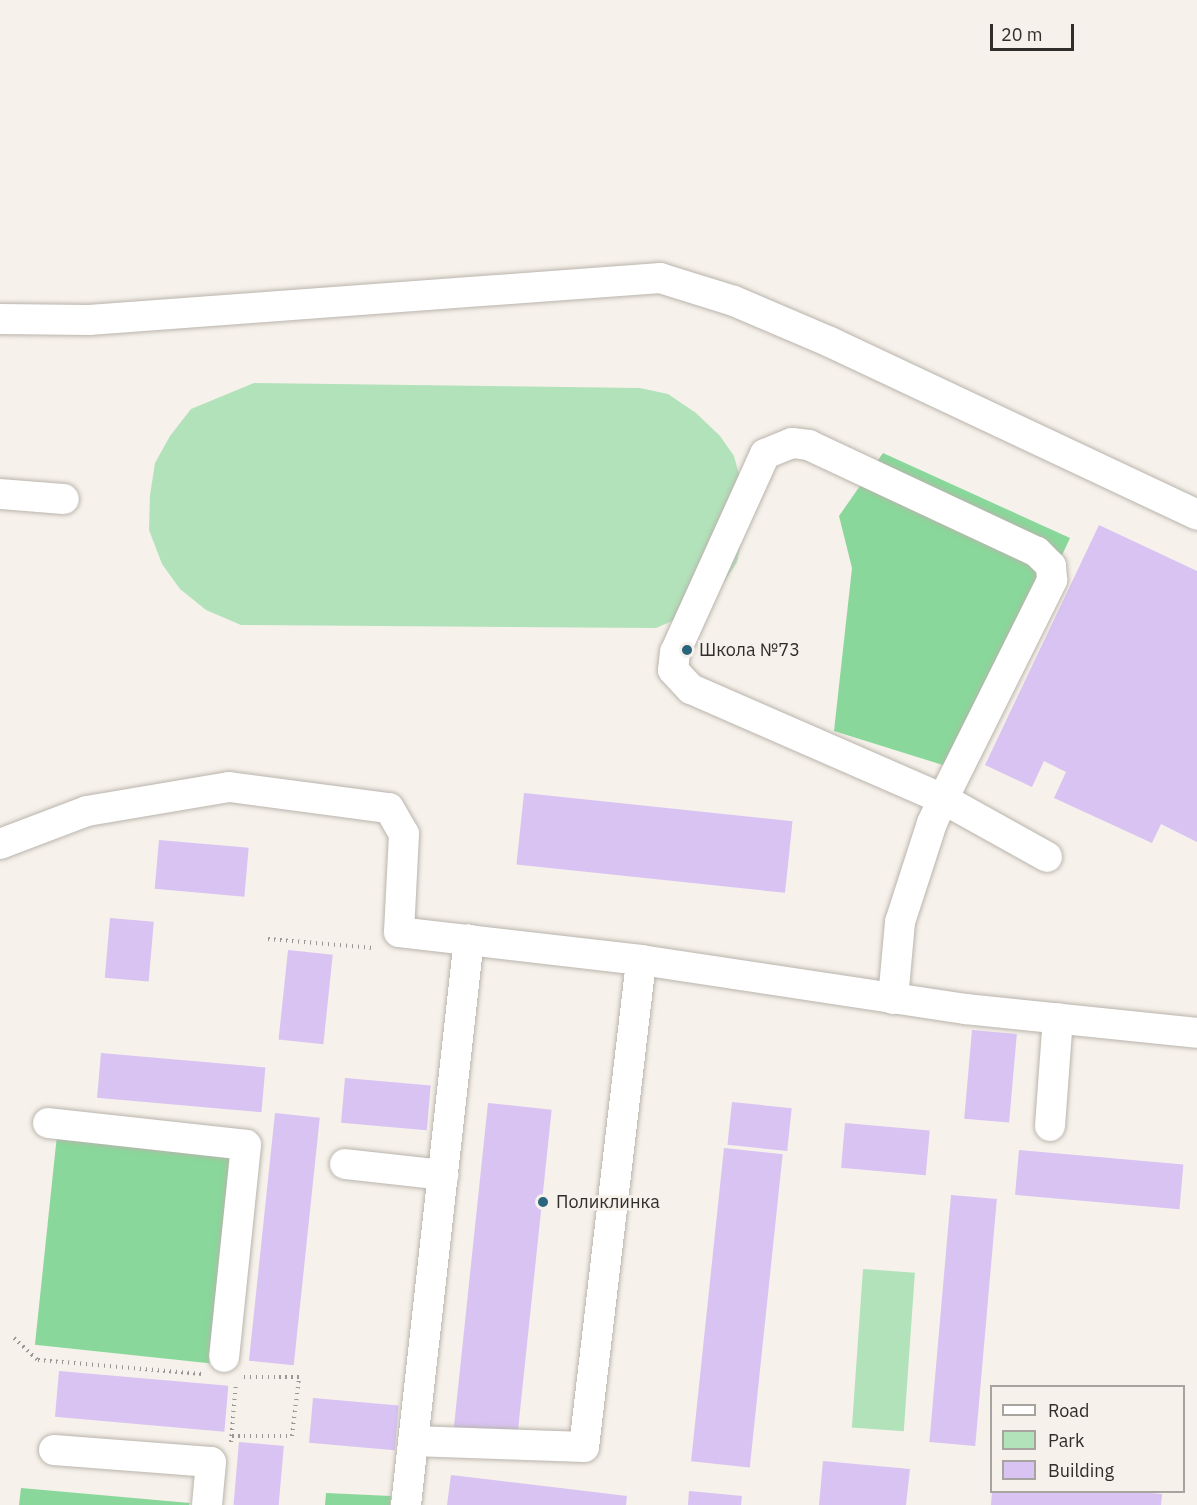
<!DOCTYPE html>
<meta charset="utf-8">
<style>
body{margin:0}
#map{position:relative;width:1197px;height:1505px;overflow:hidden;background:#f6f1ea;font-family:"IBM Plex Sans",sans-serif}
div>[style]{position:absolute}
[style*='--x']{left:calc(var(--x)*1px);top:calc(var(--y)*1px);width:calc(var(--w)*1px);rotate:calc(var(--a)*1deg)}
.green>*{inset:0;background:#b2e2ba;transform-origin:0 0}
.forest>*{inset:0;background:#89d79a;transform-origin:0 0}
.building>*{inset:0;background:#d8c3f3;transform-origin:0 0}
.path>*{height:4px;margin-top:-2px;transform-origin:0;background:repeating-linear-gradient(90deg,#9a9691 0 1.5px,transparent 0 6px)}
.roads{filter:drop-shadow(0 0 2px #b9b4ad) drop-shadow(0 0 2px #b9b4ad)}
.minor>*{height:30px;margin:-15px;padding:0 15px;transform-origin:15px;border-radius:15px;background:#fff}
.dots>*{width:16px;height:16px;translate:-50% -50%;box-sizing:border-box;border:3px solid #f6f1ea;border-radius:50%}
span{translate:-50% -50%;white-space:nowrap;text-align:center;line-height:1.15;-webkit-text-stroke:5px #f6f1ea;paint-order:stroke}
.poi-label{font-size:18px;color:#302e2b}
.left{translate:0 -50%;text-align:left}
.legend{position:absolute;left:990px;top:1385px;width:195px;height:108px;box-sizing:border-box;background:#f6f1ea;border:2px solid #a7a39e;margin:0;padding:8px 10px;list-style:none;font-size:18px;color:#302e2b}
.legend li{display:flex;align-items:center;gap:12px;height:30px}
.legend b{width:30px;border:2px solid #a7a39e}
.scale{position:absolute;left:990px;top:24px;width:84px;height:27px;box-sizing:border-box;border:3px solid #302e2b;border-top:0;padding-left:8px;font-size:18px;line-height:21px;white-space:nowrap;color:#302e2b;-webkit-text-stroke:4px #f6f1ea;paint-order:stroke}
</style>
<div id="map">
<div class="green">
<div style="clip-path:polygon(254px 383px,640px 388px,668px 394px,696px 413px,720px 436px,734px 456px,744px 492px,744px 528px,737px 562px,717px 593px,686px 615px,656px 628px,241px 625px,206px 610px,180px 589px,162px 564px,149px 530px,150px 495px,155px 463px,170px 436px,191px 409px)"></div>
<div style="left:863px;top:1269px;width:52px;height:159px;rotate:4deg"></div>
</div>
<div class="forest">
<div style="clip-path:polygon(883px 453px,1070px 538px,962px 771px,834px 731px,852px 568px,839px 516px)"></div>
<div style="left:57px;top:1135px;width:180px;height:211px;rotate:6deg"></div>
<div style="clip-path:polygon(21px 1488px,190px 1503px,189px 1505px,19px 1505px)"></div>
<div style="clip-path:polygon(326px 1493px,391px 1496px,390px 1505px,325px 1505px)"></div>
</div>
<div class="building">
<div style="clip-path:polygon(1099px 525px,1197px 571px,1197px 842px,1161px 824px,1152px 843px,1054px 798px,1066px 772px,1044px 761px,1032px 787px,985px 765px)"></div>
<div style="left:524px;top:793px;width:270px;height:72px;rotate:6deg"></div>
<div style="left:159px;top:840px;width:90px;height:49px;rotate:5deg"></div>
<div style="left:110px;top:918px;width:44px;height:60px;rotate:5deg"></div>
<div style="left:288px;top:950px;width:45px;height:90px;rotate:6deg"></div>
<div style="left:972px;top:1030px;width:45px;height:89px;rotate:5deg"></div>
<div style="left:101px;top:1053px;width:165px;height:45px;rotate:5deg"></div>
<div style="left:345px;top:1078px;width:86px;height:45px;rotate:5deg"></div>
<div style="left:732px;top:1102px;width:60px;height:43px;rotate:6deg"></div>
<div style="left:488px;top:1103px;width:64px;height:330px;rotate:6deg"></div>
<div style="left:275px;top:1113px;width:45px;height:249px;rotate:6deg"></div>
<div style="left:845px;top:1123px;width:85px;height:45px;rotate:5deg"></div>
<div style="left:724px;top:1148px;width:59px;height:315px;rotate:6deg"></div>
<div style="left:1019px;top:1150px;width:165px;height:45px;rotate:5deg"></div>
<div style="left:951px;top:1195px;width:46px;height:248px;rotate:5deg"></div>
<div style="left:59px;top:1371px;width:170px;height:46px;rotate:5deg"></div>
<div style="left:313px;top:1398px;width:86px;height:45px;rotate:5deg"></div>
<div style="left:239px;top:1442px;width:45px;height:63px;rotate:5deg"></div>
<div style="clip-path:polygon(823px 1461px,910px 1469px,906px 1505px,819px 1505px)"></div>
<div style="clip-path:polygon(451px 1475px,627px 1496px,626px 1505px,447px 1505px)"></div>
<div style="clip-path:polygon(689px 1491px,742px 1496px,741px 1505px,688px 1505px)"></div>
<div style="clip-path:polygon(992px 1492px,1139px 1492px,1162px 1494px,1161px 1505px,991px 1505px)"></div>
</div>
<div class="path">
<div style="--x:268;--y:939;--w:107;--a:4.8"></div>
<div style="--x:14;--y:1338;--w:33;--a:43"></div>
<div style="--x:38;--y:1360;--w:165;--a:4.9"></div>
<div style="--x:232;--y:1436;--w:60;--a:0"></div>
<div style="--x:292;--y:1436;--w:59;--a:-83.2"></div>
<div style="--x:299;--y:1377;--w:56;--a:180"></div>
<div style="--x:231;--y:1442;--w:59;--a:-85.2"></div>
</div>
<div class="roads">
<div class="minor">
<div style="--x:0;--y:319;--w:89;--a:0.6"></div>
<div style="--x:89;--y:320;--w:573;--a:-4.21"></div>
<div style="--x:660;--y:278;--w:77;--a:17.3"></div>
<div style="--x:734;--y:301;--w:104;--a:23.1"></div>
<div style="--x:830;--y:342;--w:406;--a:25.2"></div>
<div style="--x:0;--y:494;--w:64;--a:4.5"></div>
<div style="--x:0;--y:844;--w:93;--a:-20.8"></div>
<div style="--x:87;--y:811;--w:144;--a:-9.6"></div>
<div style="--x:229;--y:787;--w:161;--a:7.5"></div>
<div style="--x:389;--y:808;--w:30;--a:60"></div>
<div style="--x:404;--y:834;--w:98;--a:92.9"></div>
<div style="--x:399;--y:932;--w:244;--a:6.6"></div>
<div style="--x:641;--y:960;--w:329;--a:8.6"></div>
<div style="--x:966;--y:1009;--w:232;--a:5.9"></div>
<div style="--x:893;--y:999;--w:77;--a:-84.8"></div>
<div style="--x:900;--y:922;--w:104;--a:-72.1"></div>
<div style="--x:932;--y:823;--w:26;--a:-65"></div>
<div style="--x:943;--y:799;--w:245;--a:-63.5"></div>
<div style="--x:1052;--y:580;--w:14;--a:-94"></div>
<div style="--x:1051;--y:566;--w:20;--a:-135"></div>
<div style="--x:1037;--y:552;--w:252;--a:-154.9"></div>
<div style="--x:809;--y:445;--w:17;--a:-173"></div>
<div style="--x:792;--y:443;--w:29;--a:158"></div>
<div style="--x:765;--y:454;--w:217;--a:114.4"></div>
<div style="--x:675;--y:652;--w:18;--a:96"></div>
<div style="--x:673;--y:670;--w:26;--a:47"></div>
<div style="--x:691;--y:689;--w:275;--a:23.6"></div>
<div style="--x:943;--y:799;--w:119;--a:29.1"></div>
<div style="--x:48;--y:1123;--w:199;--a:6.3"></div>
<div style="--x:246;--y:1145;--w:213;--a:95.9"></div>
<div style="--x:1050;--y:1126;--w:108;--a:-85.8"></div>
<div style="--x:345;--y:1164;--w:99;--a:6.4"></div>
<div style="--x:413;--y:1441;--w:171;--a:2"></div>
<div style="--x:584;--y:1447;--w:490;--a:-83.3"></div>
<div style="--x:54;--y:1450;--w:157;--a:4.4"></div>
<div style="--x:211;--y:1462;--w:43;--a:95.3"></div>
<div style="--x:406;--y:1505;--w:569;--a:-83.65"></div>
</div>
</div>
<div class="dots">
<div style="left:687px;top:650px;background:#29657c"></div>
<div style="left:543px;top:1202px;background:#29657c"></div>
</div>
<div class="poi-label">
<span class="left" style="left:699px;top:650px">Школа №73</span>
<span class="left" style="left:556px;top:1202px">Поликлинка</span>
</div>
<ul class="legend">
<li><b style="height:8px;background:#fff"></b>Road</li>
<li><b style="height:16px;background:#b2e2ba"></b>Park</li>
<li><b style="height:16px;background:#d8c3f3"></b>Building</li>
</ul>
<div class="scale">20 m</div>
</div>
